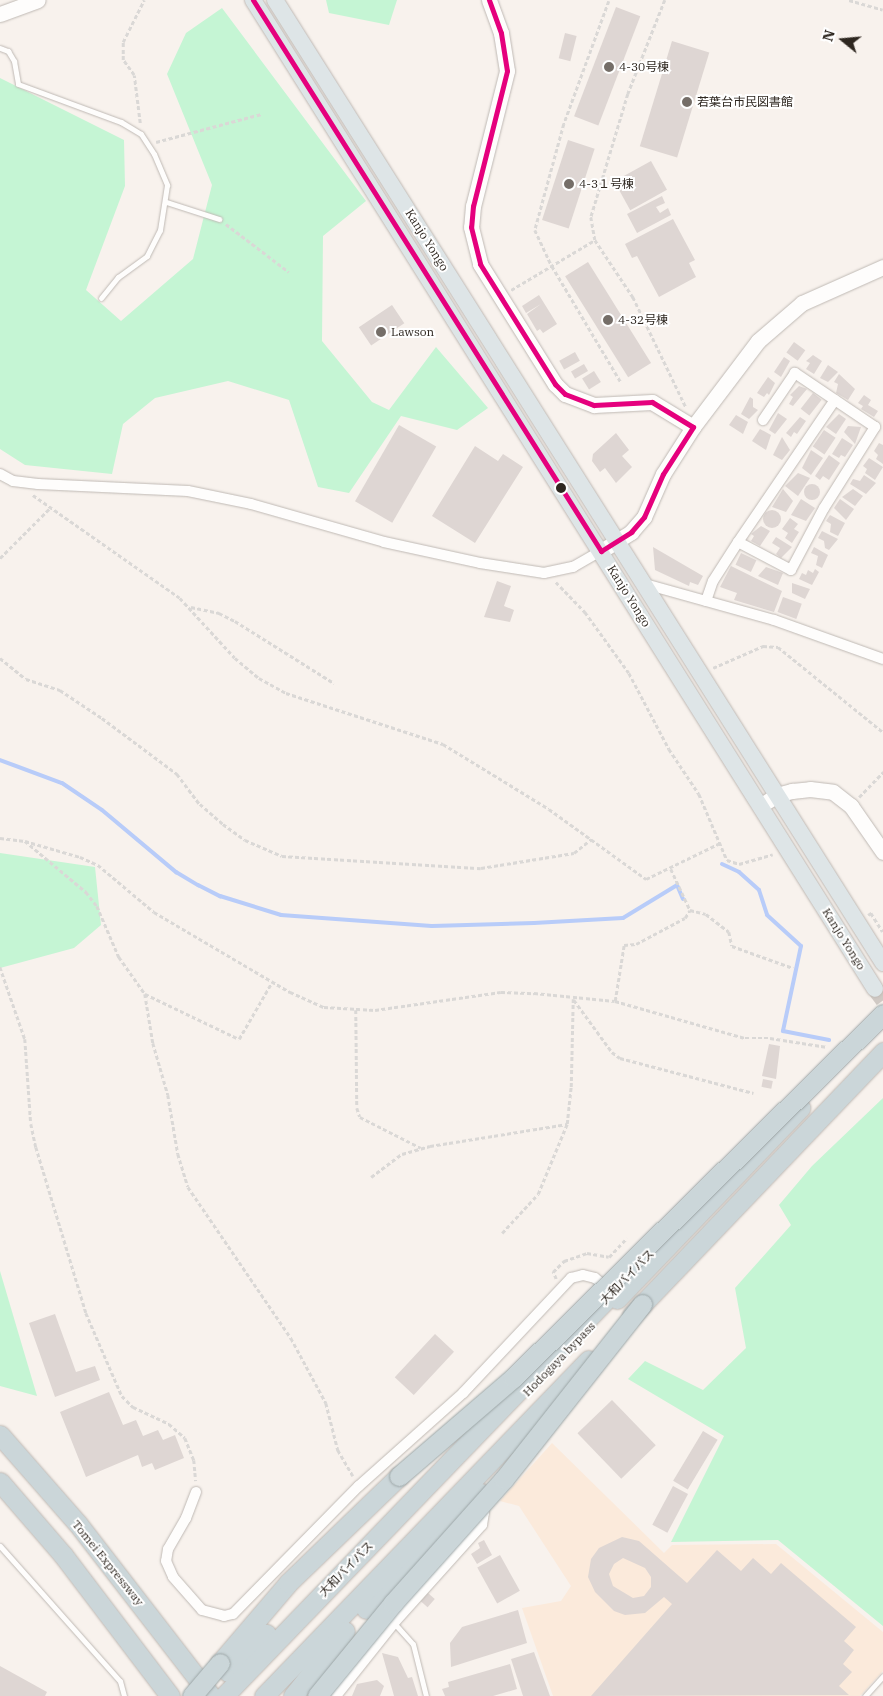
<!DOCTYPE html>
<meta charset="utf-8">
<style>
body{margin:0}
#map{position:relative;width:883px;height:1696px;overflow:hidden;background:#f8f2ed;font-family:"IBM Plex Serif","Noto Sans JP",serif}
div>[style]{position:absolute}
[style*='--x']{left:calc(var(--x)*1px);top:calc(var(--y)*1px);width:calc(var(--w)*1px);rotate:calc(var(--a)*1deg)}
.built>*{inset:0;background:#fbeadb}
.green>*{inset:0;background:#c5f5d4}
.stream>*{height:4px;margin:-2px;padding:0 2px;transform-origin:2px;border-radius:2px;background:#b8ccf9}
.building>*{inset:0;background:#ded6d3;transform-origin:0 0}
.round{border-radius:50%}
.primary-tunnel>*{height:16px;margin-top:-8px;transform-origin:0;background:repeating-linear-gradient(90deg,#d0c9c4 0 16px,transparent 0 24px)}
.path>*{height:2.5px;margin-top:-1.25px;transform-origin:0;background:repeating-linear-gradient(90deg,#dad8d6 0 4px,transparent 0 6.5px)}
.roads{filter:drop-shadow(0 0 1px #bfb9b4) drop-shadow(0 0 1px #bfb9b4)}
.lane>*{height:5px;margin:-2.5px;padding:0 2.5px;transform-origin:2.5px;border-radius:2.5px;background:#fefdfc}
.street>*{height:10px;margin:-5px;padding:0 5px;transform-origin:5px;border-radius:5px;background:#fefdfc}
.secondary>*{height:15px;margin:-7.5px;padding:0 7.5px;transform-origin:7.5px;border-radius:7.5px;background:#fefdfc}
.primary>*{height:16px;margin:-8px;padding:0 8px;transform-origin:8px;border-radius:8px;background:#dee5e7}
.highway>*{height:19px;margin:-9.5px;padding:0 9.5px;transform-origin:9.5px;border-radius:9.5px;background:#cbd6d9}
.bridges{filter:drop-shadow(0 0 1px #9ca6a7) drop-shadow(0 0 1px #9ca6a7)}
.highway-bridge>*{height:19px;margin:-9.5px;padding:0 9.5px;transform-origin:9.5px;border-radius:9.5px;background:#cbd6d9}
.bus-1>*{height:5px;margin:-2.5px;padding:0 2.5px;transform-origin:2.5px;border-radius:2.5px;background:#e5007d}
.dots>*{width:14px;height:14px;translate:-50% -50%;box-sizing:border-box;border:2px solid #fff;border-radius:50%}
span{translate:-50% -50%;white-space:nowrap;text-align:center;line-height:1.15;-webkit-text-stroke:4px #fff;paint-order:stroke}
.poi-label{font-size:12px;color:#2e2720}
.left{translate:0 -50%;text-align:left}
.street-label{font-size:12px;color:#2e2720}
.north{position:absolute;left:818px;top:15px;width:50px;height:50px;-webkit-text-stroke:4px #fff;paint-order:stroke;rotate:287deg;font-size:14px;font-weight:700;line-height:20px;text-align:center;color:#2e2720}
.north::after{content:'';display:block;margin:auto;width:18px;height:22px;background:#2e2720;clip-path:polygon(50% 0,100% 100%,50% 72%,0 100%)}
</style>
<div id="map">
<div class="built">
<div style="clip-path:polygon(552px 1443px,664px 1553px,672px 1545px,776px 1544px,883px 1632px,883px 1671px,860px 1696px,553px 1696px,522px 1608px,561px 1601px,571px 1586px,519px 1506px,500px 1501px)"></div>
</div>
<div class="green">
<div style="clip-path:polygon(326px 0,397px 0,389px 25px,329px 13px)"></div>
<div style="clip-path:polygon(222px 8px,366px 201px,323px 236px,322px 341px,372px 402px,389px 410px,436px 347px,488px 408px,457px 430px,401px 416px,349px 493px,318px 487px,289px 400px,228px 381px,155px 398px,123px 424px,112px 474px,25px 465px,0 449px,0 78px,124px 140px,125px 186px,86px 290px,121px 321px,193px 259px,212px 185px,167px 74px,186px 33px)"></div>
<div style="clip-path:polygon(0 853px,95px 867px,101px 925px,74px 948px,0 968px)"></div>
<div style="clip-path:polygon(883px 1098px,883px 1626px,778px 1540px,671px 1542px,724px 1436px,628px 1379px,645px 1361px,703px 1390px,746px 1348px,735px 1288px,791px 1225px,779px 1205px,812px 1166px)"></div>
<div style="clip-path:polygon(0 1271px,37px 1396px,0 1386px)"></div>
</div>
<div class="stream">
<div style="--x:0;--y:760;--w:66;--a:20.4"></div>
<div style="--x:62;--y:783;--w:48;--a:34"></div>
<div style="--x:102;--y:810;--w:97;--a:40"></div>
<div style="--x:176;--y:872;--w:26;--a:31"></div>
<div style="--x:198;--y:885;--w:25;--a:27"></div>
<div style="--x:220;--y:896;--w:64;--a:17.3"></div>
<div style="--x:281;--y:915;--w:151;--a:4.2"></div>
<div style="--x:432;--y:926;--w:102;--a:-1.7"></div>
<div style="--x:534;--y:923;--w:89;--a:-3.2"></div>
<div style="--x:623;--y:918;--w:63;--a:-31.4"></div>
<div style="--x:677;--y:885;--w:15;--a:67"></div>
<div style="--x:722;--y:864;--w:19;--a:25"></div>
<div style="--x:739;--y:872;--w:27;--a:42"></div>
<div style="--x:759;--y:890;--w:26;--a:72"></div>
<div style="--x:767;--y:915;--w:46;--a:42.4"></div>
<div style="--x:801;--y:946;--w:87;--a:102"></div>
<div style="--x:783;--y:1031;--w:47;--a:11.1"></div>
</div>
<div class="building">
<div style="left:616px;top:7px;width:26px;height:117px;rotate:21deg"></div>
<div style="left:565px;top:33px;width:12px;height:26px;rotate:14deg"></div>
<div style="left:672px;top:41px;width:39px;height:110px;rotate:17deg"></div>
<div style="left:568px;top:140px;width:28px;height:84px;rotate:18deg"></div>
<div style="left:651px;top:161px;width:33px;height:42px;rotate:61deg"></div>
<div style="clip-path:polygon(662px 196px,665px 203px,656px 207px,660px 213px,668px 208px,671px 215px,637px 233px,627px 214px)"></div>
<div style="clip-path:polygon(673px 219px,695px 260px,689px 263px,696px 277px,659px 297px,637px 256px,632px 258px,625px 244px)"></div>
<div style="left:588px;top:262px;width:119px;height:27px;rotate:58deg"></div>
<div style="clip-path:polygon(539px 295px,557px 324px,543px 333px,540px 329px,537px 331px,527px 314px,541px 304px,526px 313px,522px 306px)"></div>
<div style="left:392px;top:305px;width:22px;height:40px;rotate:56deg"></div>
<div style="left:794px;top:342px;width:14px;height:13px;rotate:36deg"></div>
<div style="left:575px;top:352px;width:10px;height:18px;rotate:61deg"></div>
<div style="clip-path:polygon(813px 355px,822px 361px,814px 374px,806px 369px,810px 363px,806px 361px)"></div>
<div style="clip-path:polygon(784px 357px,790px 361px,781px 377px,774px 372px)"></div>
<div style="left:584px;top:364px;width:8px;height:15px;rotate:60deg"></div>
<div style="clip-path:polygon(828px 365px,838px 372px,828px 382px,820px 378px)"></div>
<div style="left:594px;top:371px;width:13px;height:14px;rotate:58deg"></div>
<div style="clip-path:polygon(839px 374px,855px 389px,848px 400px,836px 393px,838px 384px,834px 382px)"></div>
<div style="clip-path:polygon(768px 377px,775px 383px,769px 395px,767px 393px,764px 397px,757px 393px)"></div>
<div style="clip-path:polygon(799px 386px,807px 389px,793px 406px,789px 404px,793px 397px,790px 395px)"></div>
<div style="left:813px;top:393px;width:11px;height:20px;rotate:38deg"></div>
<div style="clip-path:polygon(864px 395px,871px 400px,868px 405px,878px 411px,874px 417px,861px 409px,863px 406px,858px 403px)"></div>
<div style="clip-path:polygon(750px 397px,753px 399px,753px 407px,758px 410px,749px 419px,741px 414px)"></div>
<div style="clip-path:polygon(778px 413px,787px 419px,775px 434px,769px 430px)"></div>
<div style="clip-path:polygon(839px 414px,846px 419px,836px 434px,826px 427px)"></div>
<div style="clip-path:polygon(736px 415px,748px 422px,743px 434px,729px 425px)"></div>
<div style="clip-path:polygon(800px 417px,806px 421px,797px 434px,794px 432px,791px 437px,786px 433px)"></div>
<div style="left:399px;top:425px;width:43px;height:88px;rotate:30deg"></div>
<div style="clip-path:polygon(848px 426px,861px 427px,855px 444px,844px 432px)"></div>
<div style="clip-path:polygon(760px 429px,771px 435px,766px 450px,752px 441px)"></div>
<div style="left:824px;top:430px;width:14px;height:20px;rotate:34deg"></div>
<div style="clip-path:polygon(616px 433px,629px 450px,622px 456px,632px 467px,616px 483px,605px 468px,600px 472px,592px 461px,593px 454px)"></div>
<div style="clip-path:polygon(782px 437px,790px 450px,782px 460px,773px 455px)"></div>
<div style="clip-path:polygon(842px 438px,853px 445px,845px 457px,841px 455px,839px 458px,832px 454px)"></div>
<div style="clip-path:polygon(879px 443px,883px 445px,883px 464px,876px 459px,878px 455px,874px 451px)"></div>
<div style="clip-path:polygon(475px 446px,498px 461px,503px 454px,523px 467px,475px 543px,432px 516px)"></div>
<div style="clip-path:polygon(811px 450px,823px 458px,811px 475px,802px 468px)"></div>
<div style="clip-path:polygon(829px 455px,840px 463px,829px 480px,823px 476px,820px 480px,815px 476px)"></div>
<div style="clip-path:polygon(869px 458px,883px 467px,875px 480px,865px 473px,867px 469px,863px 466px)"></div>
<div style="clip-path:polygon(798px 473px,810px 478px,798px 496px,785px 486px)"></div>
<div style="clip-path:polygon(864px 475px,876px 483px,866px 494px,850px 484px,853px 479px,860px 481px)"></div>
<div class="round" style="left:804px;top:484px;width:16px;height:16px"></div>
<div style="clip-path:polygon(783px 489px,793px 501px,786px 512px,772px 507px)"></div>
<div style="clip-path:polygon(853px 489px,863px 496px,855px 506px,842px 497px)"></div>
<div style="clip-path:polygon(801px 499px,815px 508px,806px 521px,791px 515px)"></div>
<div style="clip-path:polygon(840px 499px,854px 509px,846px 520px,834px 508px)"></div>
<div class="round" style="left:763px;top:510px;width:18px;height:18px"></div>
<div style="clip-path:polygon(830px 515px,845px 523px,838px 536px,830px 532px,831px 524px,826px 521px)"></div>
<div style="clip-path:polygon(790px 518px,798px 524px,794px 529px,799px 532px,792px 543px,785px 538px,788px 533px,782px 529px)"></div>
<div style="clip-path:polygon(761px 526px,770px 531px,760px 546px,751px 541px,754px 536px,751px 534px)"></div>
<div style="clip-path:polygon(822px 531px,838px 539px,829px 550px,825px 548px,824px 541px,818px 538px)"></div>
<div style="clip-path:polygon(776px 537px,792px 547px,781px 558px,776px 554px,780px 548px,772px 543px)"></div>
<div style="clip-path:polygon(653px 547px,703px 576px,698px 585px,690px 582px,689px 586px,655px 570px)"></div>
<div style="clip-path:polygon(814px 547px,828px 555px,822px 568px,816px 565px,818px 556px,811px 553px)"></div>
<div style="left:741px;top:553px;width:17px;height:13px;rotate:25deg"></div>
<div style="clip-path:polygon(731px 566px,782px 591px,774px 612px,734px 600px,737px 593px,720px 587px)"></div>
<div style="clip-path:polygon(766px 567px,783px 573px,778px 585px,758px 576px)"></div>
<div style="clip-path:polygon(815px 569px,819px 572px,812px 585px,799px 579px,802px 573px,806px 575px,808px 570px,813px 573px)"></div>
<div style="clip-path:polygon(497px 581px,511px 586px,504px 606px,514px 610px,510px 622px,484px 617px)"></div>
<div style="clip-path:polygon(792px 583px,810px 589px,805px 599px,792px 593px)"></div>
<div style="left:783px;top:597px;width:20px;height:16px;rotate:20deg"></div>
<div style="clip-path:polygon(769px 1044px,780px 1046px,776px 1079px,762px 1076px)"></div>
<div style="left:763px;top:1079px;width:10px;height:8px;rotate:11deg"></div>
<div style="clip-path:polygon(55px 1314px,76px 1372px,95px 1366px,100px 1380px,55px 1397px,29px 1323px)"></div>
<div style="left:435px;top:1334px;width:26px;height:59px;rotate:43deg"></div>
<div style="clip-path:polygon(109px 1392px,123px 1425px,136px 1420px,143px 1436px,158px 1430px,163px 1440px,175px 1435px,184px 1458px,155px 1470px,152px 1463px,142px 1467px,138px 1455px,86px 1477px,60px 1412px)"></div>
<div style="left:612px;top:1400px;width:63px;height:48px;rotate:46deg"></div>
<div style="left:703px;top:1431px;width:17px;height:58px;rotate:31deg"></div>
<div style="left:673px;top:1486px;width:17px;height:44px;rotate:28deg"></div>
<div style="clip-path:polygon(evenodd,622px 1537px,639px 1541px,687px 1583px,717px 1550px,741px 1571px,753px 1558px,771px 1574px,781px 1563px,856px 1627px,844px 1641px,854px 1650px,843px 1664px,852px 1672px,839px 1686px,849px 1695px,591px 1696px,672px 1604px,664px 1597px,645px 1613px,625px 1615px,614px 1611px,595px 1592px,588px 1577px,591px 1559px,599px 1548px,622px 1537px,623px 1558px,645px 1568px,651px 1577px,651px 1587px,644px 1596px,633px 1598px,613px 1586px,609px 1574px,614px 1564px,623px 1558px)"></div>
<div style="clip-path:polygon(484px 1540px,492px 1555px,477px 1564px,471px 1554px,480px 1548px,478px 1543px)"></div>
<div style="left:500px;top:1555px;width:41px;height:26px;rotate:61deg"></div>
<div style="left:428px;top:1593px;width:9px;height:11px;rotate:41deg"></div>
<div style="clip-path:polygon(518px 1610px,527px 1643px,451px 1667px,450px 1643px,462px 1627px)"></div>
<div style="clip-path:polygon(534px 1652px,550px 1696px,523px 1696px,511px 1659px)"></div>
<div style="clip-path:polygon(382px 1653px,398px 1657px,408px 1678px,412px 1677px,418px 1696px,394px 1696px)"></div>
<div style="clip-path:polygon(510px 1664px,517px 1689px,493px 1696px,445px 1696px,442px 1689px,449px 1687px,448px 1682px)"></div>
<div style="clip-path:polygon(0 1666px,47px 1692px,45px 1696px,0 1696px)"></div>
<div style="clip-path:polygon(377px 1680px,384px 1686px,380px 1696px,352px 1696px,357px 1684px)"></div>
</div>
<div class="primary-tunnel">
<div style="--x:875;--y:989;--w:14;--a:54"></div>
</div>
<div class="path">
<div style="--x:665;--y:0;--w:101;--a:111.5"></div>
<div style="--x:628;--y:94;--w:128;--a:106.7"></div>
<div style="--x:591;--y:217;--w:23;--a:80"></div>
<div style="--x:595;--y:240;--w:69;--a:56.3"></div>
<div style="--x:633;--y:297;--w:122;--a:64.3"></div>
<div style="--x:849;--y:0;--w:35;--a:16"></div>
<div style="--x:609;--y:1;--w:131;--a:110.1"></div>
<div style="--x:564;--y:124;--w:110;--a:105.3"></div>
<div style="--x:535;--y:230;--w:40;--a:65"></div>
<div style="--x:552;--y:266;--w:135;--a:59.3"></div>
<div style="--x:140;--y:123;--w:48;--a:-97.1"></div>
<div style="--x:134;--y:75;--w:19;--a:-126"></div>
<div style="--x:123;--y:60;--w:18;--a:-90"></div>
<div style="--x:123;--y:42;--w:47;--a:-63.4"></div>
<div style="--x:156;--y:142;--w:109;--a:-14.9"></div>
<div style="--x:226;--y:224;--w:79;--a:37.3"></div>
<div style="--x:511;--y:290;--w:98;--a:-30.8"></div>
<div style="--x:33;--y:495;--w:179;--a:35"></div>
<div style="--x:180;--y:598;--w:81;--a:47.5"></div>
<div style="--x:235;--y:658;--w:31;--a:40"></div>
<div style="--x:259;--y:678;--w:31;--a:29"></div>
<div style="--x:286;--y:693;--w:165;--a:18"></div>
<div style="--x:443;--y:744;--w:124;--a:31.5"></div>
<div style="--x:549;--y:809;--w:120;--a:35.8"></div>
<div style="--x:646;--y:879;--w:82;--a:-25.9"></div>
<div style="--x:0;--y:558;--w:71;--a:-45"></div>
<div style="--x:556;--y:582;--w:42;--a:46"></div>
<div style="--x:585;--y:612;--w:75;--a:54.2"></div>
<div style="--x:629;--y:673;--w:86;--a:62.2"></div>
<div style="--x:669;--y:749;--w:54;--a:56.3"></div>
<div style="--x:699;--y:794;--w:72;--a:67"></div>
<div style="--x:727;--y:860;--w:13;--a:18"></div>
<div style="--x:739;--y:864;--w:35;--a:-16"></div>
<div style="--x:191;--y:607;--w:29;--a:12"></div>
<div style="--x:219;--y:613;--w:18;--a:27"></div>
<div style="--x:235;--y:621;--w:117;--a:32.1"></div>
<div style="--x:0;--y:658;--w:33;--a:39"></div>
<div style="--x:26;--y:679;--w:36;--a:18"></div>
<div style="--x:60;--y:690;--w:50;--a:33.7"></div>
<div style="--x:102;--y:718;--w:94;--a:36.7"></div>
<div style="--x:177;--y:774;--w:38;--a:53"></div>
<div style="--x:200;--y:804;--w:30;--a:41"></div>
<div style="--x:223;--y:824;--w:27;--a:36"></div>
<div style="--x:245;--y:840;--w:40;--a:23.4"></div>
<div style="--x:282;--y:856;--w:199;--a:3.5"></div>
<div style="--x:481;--y:868;--w:94;--a:-9.2"></div>
<div style="--x:574;--y:853;--w:22;--a:-39"></div>
<div style="--x:713;--y:668;--w:55;--a:-23.7"></div>
<div style="--x:763;--y:646;--w:15;--a:4"></div>
<div style="--x:778;--y:647;--w:135;--a:39"></div>
<div style="--x:859;--y:797;--w:35;--a:-46"></div>
<div style="--x:0;--y:838;--w:25;--a:7"></div>
<div style="--x:25;--y:841;--w:80;--a:39.9"></div>
<div style="--x:86;--y:892;--w:18;--a:52"></div>
<div style="--x:97;--y:906;--w:56;--a:66.7"></div>
<div style="--x:119;--y:957;--w:45;--a:54.9"></div>
<div style="--x:145;--y:994;--w:50;--a:80.7"></div>
<div style="--x:153;--y:1043;--w:54;--a:73.9"></div>
<div style="--x:168;--y:1095;--w:60;--a:80.4"></div>
<div style="--x:178;--y:1154;--w:34;--a:73"></div>
<div style="--x:188;--y:1187;--w:183;--a:55.7"></div>
<div style="--x:291;--y:1338;--w:74;--a:61.7"></div>
<div style="--x:326;--y:1403;--w:49;--a:75.7"></div>
<div style="--x:338;--y:1450;--w:30;--a:60"></div>
<div style="--x:25;--y:841;--w:57;--a:16.2"></div>
<div style="--x:80;--y:857;--w:20;--a:24"></div>
<div style="--x:98;--y:865;--w:73;--a:40"></div>
<div style="--x:154;--y:912;--w:158;--a:30.5"></div>
<div style="--x:290;--y:992;--w:37;--a:24"></div>
<div style="--x:324;--y:1007;--w:51;--a:3.4"></div>
<div style="--x:375;--y:1010;--w:127;--a:-8.1"></div>
<div style="--x:501;--y:992;--w:33;--a:2"></div>
<div style="--x:534;--y:993;--w:81;--a:5.6"></div>
<div style="--x:615;--y:1001;--w:135;--a:15.9"></div>
<div style="--x:745;--y:1038;--w:25;--a:0"></div>
<div style="--x:770;--y:1038;--w:58;--a:9"></div>
<div style="--x:671;--y:869;--w:45;--a:65.1"></div>
<div style="--x:690;--y:910;--w:16;--a:14"></div>
<div style="--x:706;--y:914;--w:29;--a:38"></div>
<div style="--x:729;--y:932;--w:14;--a:78"></div>
<div style="--x:732;--y:946;--w:65;--a:19.8"></div>
<div style="--x:868;--y:915;--w:4;--a:-34"></div>
<div style="--x:871;--y:913;--w:22;--a:58"></div>
<div style="--x:0;--y:967;--w:76;--a:70.9"></div>
<div style="--x:25;--y:1039;--w:85;--a:86"></div>
<div style="--x:31;--y:1124;--w:24;--a:78"></div>
<div style="--x:36;--y:1147;--w:173;--a:73.2"></div>
<div style="--x:86;--y:1313;--w:90;--a:66.6"></div>
<div style="--x:122;--y:1396;--w:16;--a:45"></div>
<div style="--x:133;--y:1407;--w:40;--a:25"></div>
<div style="--x:169;--y:1424;--w:21;--a:41"></div>
<div style="--x:185;--y:1438;--w:24;--a:68"></div>
<div style="--x:194;--y:1460;--w:21;--a:85"></div>
<div style="--x:145;--y:994;--w:104;--a:25.6"></div>
<div style="--x:239;--y:1039;--w:66;--a:-59.9"></div>
<div style="--x:574;--y:1000;--w:64;--a:53.8"></div>
<div style="--x:612;--y:1052;--w:10;--a:37"></div>
<div style="--x:620;--y:1058;--w:138;--a:14.7"></div>
<div style="--x:615;--y:1001;--w:57;--a:-80.9"></div>
<div style="--x:624;--y:945;--w:12;--a:-5"></div>
<div style="--x:636;--y:944;--w:55;--a:-28"></div>
<div style="--x:685;--y:918;--w:9;--a:-58"></div>
<div style="--x:356;--y:1010;--w:98;--a:89.4"></div>
<div style="--x:357;--y:1108;--w:9;--a:72"></div>
<div style="--x:360;--y:1117;--w:68;--a:26.9"></div>
<div style="--x:371;--y:1177;--w:39;--a:-37"></div>
<div style="--x:402;--y:1154;--w:29;--a:-16"></div>
<div style="--x:430;--y:1146;--w:139;--a:-9.1"></div>
<div style="--x:502;--y:1233;--w:53;--a:-47.3"></div>
<div style="--x:538;--y:1194;--w:76;--a:-67.5"></div>
<div style="--x:567;--y:1124;--w:37;--a:-84"></div>
<div style="--x:571;--y:1087;--w:88;--a:-88.7"></div>
<div style="--x:556;--y:1279;--w:8;--a:-113"></div>
<div style="--x:553;--y:1272;--w:16;--a:-45"></div>
<div style="--x:564;--y:1261;--w:24;--a:-19"></div>
<div style="--x:587;--y:1253;--w:22;--a:10"></div>
<div style="--x:609;--y:1257;--w:26;--a:-47"></div>
</div>
<div class="roads">
<div class="lane">
<div style="--x:0;--y:48;--w:9;--a:21"></div>
<div style="--x:8;--y:51;--w:12;--a:59"></div>
<div style="--x:14;--y:61;--w:23;--a:80"></div>
<div style="--x:18;--y:84;--w:110;--a:20.3"></div>
<div style="--x:121;--y:122;--w:23;--a:31"></div>
<div style="--x:141;--y:134;--w:24;--a:57"></div>
<div style="--x:154;--y:154;--w:34;--a:67"></div>
<div style="--x:167;--y:185;--w:46;--a:98.8"></div>
<div style="--x:160;--y:230;--w:29;--a:117"></div>
<div style="--x:147;--y:256;--w:36;--a:144"></div>
<div style="--x:118;--y:277;--w:27;--a:129"></div>
<div style="--x:166;--y:202;--w:56;--a:17.8"></div>
<div style="--x:0;--y:1546;--w:181;--a:48.4"></div>
<div style="--x:120;--y:1681;--w:16;--a:75"></div>
<div style="--x:394;--y:1623;--w:28;--a:48"></div>
<div style="--x:413;--y:1644;--w:54;--a:76"></div>
<div style="--x:865;--y:1696;--w:27;--a:-48"></div>
</div>
<div class="street">
<div style="--x:0;--y:474;--w:15;--a:28"></div>
<div style="--x:13;--y:481;--w:25;--a:7"></div>
<div style="--x:38;--y:484;--w:150;--a:2.7"></div>
<div style="--x:188;--y:491;--w:64;--a:11.7"></div>
<div style="--x:251;--y:504;--w:138;--a:15.9"></div>
<div style="--x:384;--y:542;--w:98;--a:12.3"></div>
<div style="--x:480;--y:563;--w:65;--a:8.9"></div>
<div style="--x:544;--y:573;--w:30;--a:-12"></div>
<div style="--x:573;--y:567;--w:32;--a:-30"></div>
<div style="--x:738;--y:542;--w:60;--a:27.8"></div>
<div style="--x:791;--y:570;--w:70;--a:-62"></div>
<div style="--x:824;--y:508;--w:96;--a:-57.8"></div>
<div style="--x:875;--y:427;--w:97;--a:-146"></div>
<div style="--x:795;--y:373;--w:57;--a:124.2"></div>
<div style="--x:645;--y:584;--w:134;--a:15.6"></div>
<div style="--x:774;--y:620;--w:116;--a:19.7"></div>
<div style="--x:706;--y:601;--w:21;--a:-71"></div>
<div style="--x:713;--y:581;--w:46;--a:-57.3"></div>
<div style="--x:738;--y:542;--w:172;--a:-55.7"></div>
<div style="--x:196;--y:1492;--w:28;--a:111"></div>
<div style="--x:186;--y:1518;--w:36;--a:120"></div>
<div style="--x:168;--y:1549;--w:12;--a:99"></div>
<div style="--x:166;--y:1561;--w:17;--a:66"></div>
<div style="--x:173;--y:1577;--w:44;--a:48.7"></div>
<div style="--x:202;--y:1610;--w:23;--a:15"></div>
<div style="--x:224;--y:1616;--w:9;--a:-13"></div>
<div style="--x:233;--y:1614;--w:180;--a:-45.5"></div>
<div style="--x:359;--y:1486;--w:140;--a:-41.8"></div>
<div style="--x:463;--y:1393;--w:158;--a:-46.8"></div>
<div style="--x:571;--y:1278;--w:12;--a:-14"></div>
<div style="--x:583;--y:1275;--w:12;--a:14"></div>
<div style="--x:595;--y:1278;--w:17;--a:40"></div>
<div style="--x:336;--y:1696;--w:93;--a:-51.5"></div>
<div style="--x:394;--y:1623;--w:132;--a:-48.1"></div>
<div style="--x:482;--y:1525;--w:12;--a:-81"></div>
<div style="--x:484;--y:1513;--w:11;--a:-135"></div>
</div>
<div class="secondary">
<div style="--x:489;--y:0;--w:35;--a:70"></div>
<div style="--x:501;--y:33;--w:38;--a:81"></div>
<div style="--x:507;--y:71;--w:139;--a:104.1"></div>
<div style="--x:473;--y:206;--w:21;--a:95"></div>
<div style="--x:471;--y:227;--w:38;--a:76"></div>
<div style="--x:480;--y:264;--w:142;--a:58"></div>
<div style="--x:555;--y:384;--w:14;--a:45"></div>
<div style="--x:565;--y:394;--w:31;--a:21"></div>
<div style="--x:594;--y:405;--w:58;--a:-3"></div>
<div style="--x:652;--y:402;--w:48;--a:31.4"></div>
<div style="--x:0;--y:14;--w:40;--a:-20.2"></div>
<div style="--x:601;--y:551;--w:36;--a:-32"></div>
<div style="--x:631;--y:532;--w:20;--a:-49"></div>
<div style="--x:644;--y:517;--w:47;--a:-66.2"></div>
<div style="--x:663;--y:474;--w:56;--a:-57.4"></div>
<div style="--x:693;--y:427;--w:108;--a:-52.9"></div>
<div style="--x:758;--y:341;--w:58;--a:-40.8"></div>
<div style="--x:802;--y:303;--w:89;--a:-24"></div>
<div style="--x:760;--y:806;--w:20;--a:-33"></div>
<div style="--x:777;--y:795;--w:16;--a:-15"></div>
<div style="--x:792;--y:791;--w:18;--a:-6"></div>
<div style="--x:810;--y:789;--w:23;--a:7"></div>
<div style="--x:833;--y:792;--w:23;--a:38"></div>
<div style="--x:851;--y:806;--w:56;--a:55.2"></div>
</div>
<div class="primary">
<div style="--x:253;--y:0;--w:1168;--a:57.83"></div>
<div style="--x:275;--y:0;--w:1139;--a:57.73"></div>
</div>
<div class="highway">
<div style="--x:617;--y:1299;--w:265;--a:-46.2"></div>
<div style="--x:632;--y:1315;--w:364;--a:-46.3"></div>
<div style="--x:0;--y:1435;--w:118;--a:48.8"></div>
<div style="--x:78;--y:1524;--w:217;--a:52.3"></div>
<div style="--x:0;--y:1482;--w:96;--a:49.2"></div>
<div style="--x:63;--y:1555;--w:177;--a:52.8"></div>
<div style="--x:366;--y:1609;--w:163;--a:-45.5"></div>
<div style="--x:220;--y:1663;--w:105;--a:-49.6"></div>
<div style="--x:288;--y:1583;--w:154;--a:-43.9"></div>
<div style="--x:228;--y:1672;--w:54;--a:-45"></div>
<div style="--x:224;--y:1696;--w:574;--a:-46.06"></div>
<div style="--x:264;--y:1696;--w:467;--a:-46"></div>
<div style="--x:293;--y:1696;--w:83;--a:-51.3"></div>
</div>
</div>
<div class="bridges">
<div class="highway-bridge">
<div style="--x:399;--y:1476;--w:150;--a:-40.7"></div>
<div style="--x:513;--y:1378;--w:519;--a:-44.53"></div>
<div style="--x:192;--y:1696;--w:43;--a:-49.7"></div>
<div style="--x:317;--y:1696;--w:120;--a:-50.7"></div>
<div style="--x:393;--y:1603;--w:166;--a:-48.2"></div>
<div style="--x:504;--y:1479;--w:223;--a:-51.7"></div>
</div>
</div>
<div class="bus-1">
<div style="--x:253;--y:0;--w:652;--a:57.72"></div>
<div style="--x:601;--y:551;--w:36;--a:-32"></div>
<div style="--x:631;--y:532;--w:20;--a:-49"></div>
<div style="--x:644;--y:517;--w:47;--a:-66.2"></div>
<div style="--x:663;--y:474;--w:56;--a:-57.4"></div>
<div style="--x:489;--y:0;--w:35;--a:70"></div>
<div style="--x:501;--y:33;--w:38;--a:81"></div>
<div style="--x:507;--y:71;--w:139;--a:104.1"></div>
<div style="--x:473;--y:206;--w:21;--a:95"></div>
<div style="--x:471;--y:227;--w:38;--a:76"></div>
<div style="--x:480;--y:264;--w:142;--a:58"></div>
<div style="--x:555;--y:384;--w:14;--a:45"></div>
<div style="--x:565;--y:394;--w:31;--a:21"></div>
<div style="--x:594;--y:405;--w:58;--a:-3"></div>
<div style="--x:652;--y:402;--w:48;--a:31.4"></div>
</div>
<div class="dots">
<div style="left:609px;top:67px;background:#756e68"></div>
<div style="left:687px;top:102px;background:#756e68"></div>
<div style="left:569px;top:184px;background:#756e68"></div>
<div style="left:608px;top:320px;background:#756e68"></div>
<div style="left:381px;top:332px;background:#756e68"></div>
<div style="left:561px;top:488px;background:#2e2720"></div>
</div>
<div class="poi-label">
<span class="left" style="left:619px;top:67px">4-30号棟</span>
<span class="left" style="left:697px;top:102px">若葉台市民図書館</span>
<span class="left" style="left:579px;top:184px">4-3１号棟</span>
<span class="left" style="left:618px;top:320px">4-32号棟</span>
<span class="left" style="left:391px;top:332px">Lawson</span>
</div>
<div class="street-label">
<span style="left:427px;top:240px;rotate:58deg">Kanjo Yongo</span>
<span style="left:629px;top:596px;rotate:58deg">Kanjo Yongo</span>
<span style="left:844px;top:939px;rotate:58deg">Kanjo Yongo</span>
<span style="left:627px;top:1277px;rotate:-46deg">大和バイパス</span>
<span style="left:559px;top:1359px;rotate:-46deg">Hodogaya bypass</span>
<span style="left:108px;top:1563px;rotate:51deg">Tomei Expressway</span>
<span style="left:346px;top:1569px;rotate:-46deg">大和バイパス</span>
</div>
<div class="north">N</div>
</div>
